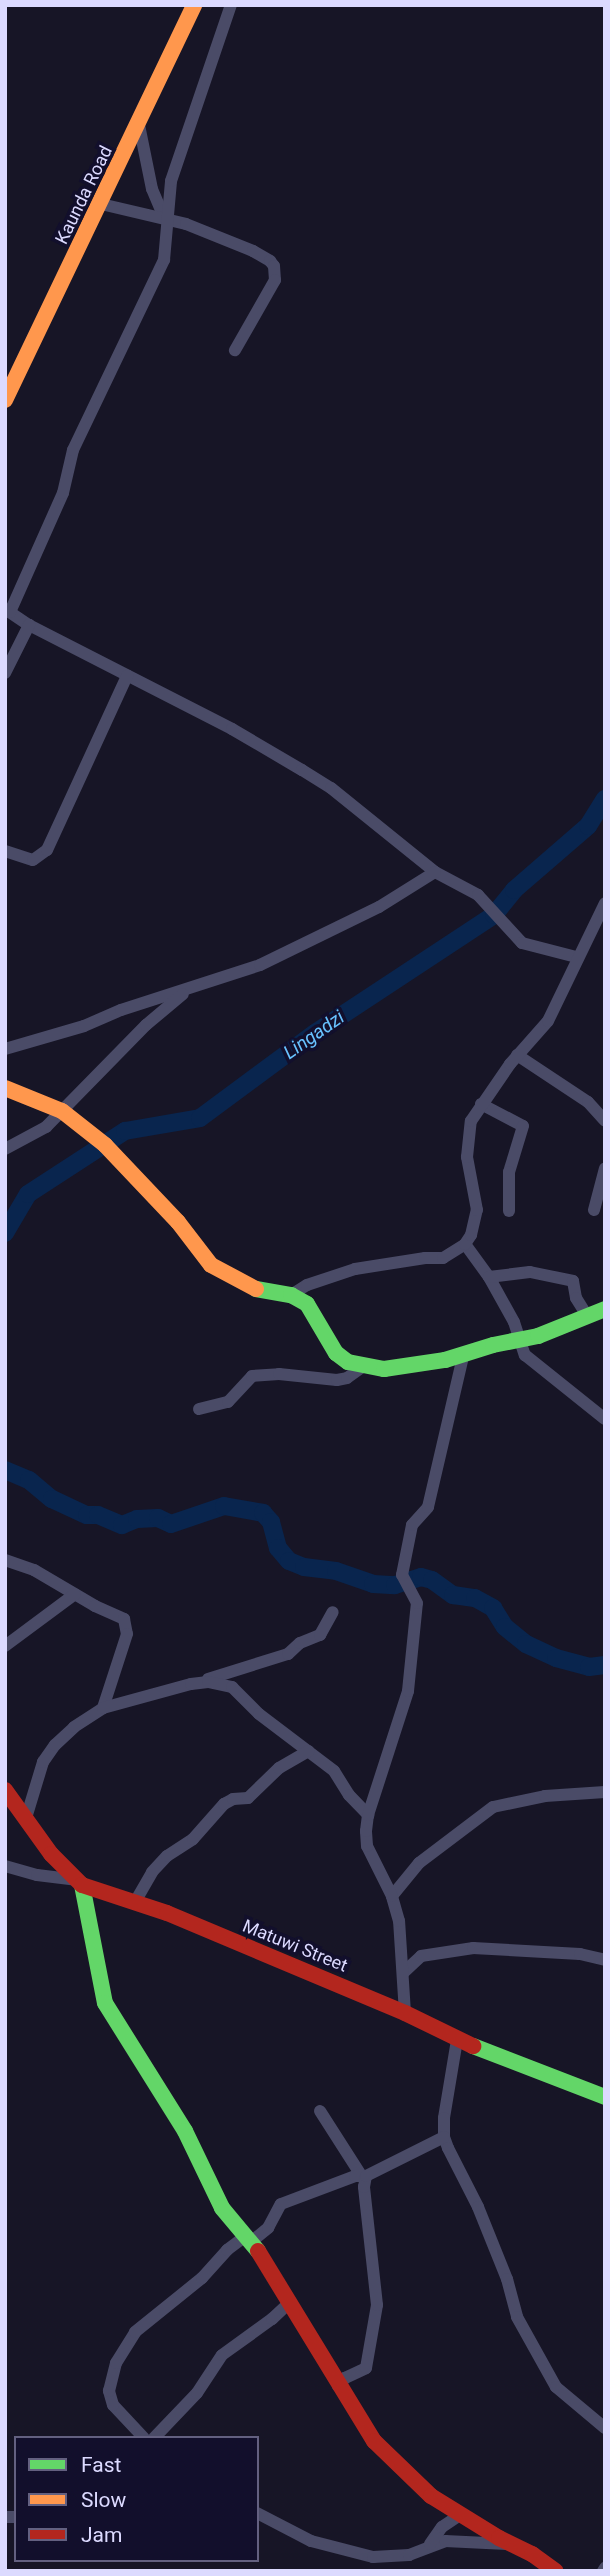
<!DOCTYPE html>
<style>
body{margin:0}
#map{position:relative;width:610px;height:2576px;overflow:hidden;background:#171526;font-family:Roboto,sans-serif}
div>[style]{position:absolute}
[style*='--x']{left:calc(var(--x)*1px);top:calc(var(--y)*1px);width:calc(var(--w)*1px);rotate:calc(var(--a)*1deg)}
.river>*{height:18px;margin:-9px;padding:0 9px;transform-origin:9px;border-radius:9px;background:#09254e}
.street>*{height:12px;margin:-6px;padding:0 6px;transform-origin:6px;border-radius:6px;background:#4a4b67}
.fast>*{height:16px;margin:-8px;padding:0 8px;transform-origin:8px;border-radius:8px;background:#63d668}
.slow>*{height:16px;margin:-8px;padding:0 8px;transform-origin:8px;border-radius:8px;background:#ff974d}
.jam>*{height:16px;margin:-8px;padding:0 8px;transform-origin:8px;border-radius:8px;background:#b3261e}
span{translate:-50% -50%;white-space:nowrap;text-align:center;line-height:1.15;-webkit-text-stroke:7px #120f2c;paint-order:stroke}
.street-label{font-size:18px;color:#dcdaff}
.water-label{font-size:19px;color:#68c2ff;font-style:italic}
.frame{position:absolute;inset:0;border:7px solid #dcdaff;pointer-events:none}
.legend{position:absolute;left:14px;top:2436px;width:245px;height:126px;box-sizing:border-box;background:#120f2c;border:2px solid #636080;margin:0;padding:9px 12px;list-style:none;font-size:21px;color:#dcdaff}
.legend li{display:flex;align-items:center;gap:14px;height:35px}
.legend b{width:35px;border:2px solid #636080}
</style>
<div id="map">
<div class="river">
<div style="--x:5;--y:1233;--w:45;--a:-59.5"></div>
<div style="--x:28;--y:1194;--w:116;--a:-33"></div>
<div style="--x:125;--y:1131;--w:76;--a:-9.8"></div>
<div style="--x:200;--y:1118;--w:143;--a:-36.5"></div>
<div style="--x:315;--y:1033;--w:214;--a:-33.4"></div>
<div style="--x:494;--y:915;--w:32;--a:-51"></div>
<div style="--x:514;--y:890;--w:98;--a:-40.9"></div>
<div style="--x:588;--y:826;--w:32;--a:-58"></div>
<div style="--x:5;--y:1470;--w:26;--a:23"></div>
<div style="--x:29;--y:1480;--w:30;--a:40"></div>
<div style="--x:52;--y:1499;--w:38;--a:25"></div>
<div style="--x:87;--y:1515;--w:11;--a:0"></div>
<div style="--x:98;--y:1515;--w:26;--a:23"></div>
<div style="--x:122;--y:1525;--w:16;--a:-22"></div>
<div style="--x:137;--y:1519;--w:21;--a:-3"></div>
<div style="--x:158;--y:1518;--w:14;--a:25"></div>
<div style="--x:171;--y:1524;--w:56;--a:-18.8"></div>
<div style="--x:224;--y:1506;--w:40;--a:10"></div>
<div style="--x:263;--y:1513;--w:12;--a:48"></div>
<div style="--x:271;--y:1522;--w:27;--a:75"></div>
<div style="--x:278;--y:1548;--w:17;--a:50"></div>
<div style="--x:289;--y:1561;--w:16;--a:22"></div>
<div style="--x:304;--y:1567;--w:32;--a:7"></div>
<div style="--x:336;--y:1571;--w:39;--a:19"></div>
<div style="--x:373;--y:1584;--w:22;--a:3"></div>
<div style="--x:395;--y:1585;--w:27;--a:-17"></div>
<div style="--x:421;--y:1577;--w:11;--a:15"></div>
<div style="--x:432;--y:1580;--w:26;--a:36"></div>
<div style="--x:453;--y:1595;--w:22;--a:8"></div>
<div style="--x:475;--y:1598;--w:21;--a:29"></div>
<div style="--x:493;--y:1608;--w:22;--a:58"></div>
<div style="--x:505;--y:1627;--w:27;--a:39"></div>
<div style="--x:526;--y:1644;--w:33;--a:25"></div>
<div style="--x:556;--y:1658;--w:34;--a:15"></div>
<div style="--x:589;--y:1667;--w:16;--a:-7"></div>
</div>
<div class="street">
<div style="--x:139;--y:125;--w:65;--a:78.5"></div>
<div style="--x:152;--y:189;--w:30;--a:67"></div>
<div style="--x:101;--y:204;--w:87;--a:13.2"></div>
<div style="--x:186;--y:224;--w:72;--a:21.9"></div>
<div style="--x:253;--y:251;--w:20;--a:30"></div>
<div style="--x:270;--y:261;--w:6;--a:51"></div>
<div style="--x:274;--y:266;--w:14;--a:86"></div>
<div style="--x:275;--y:280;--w:81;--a:119.7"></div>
<div style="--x:5;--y:609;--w:29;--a:34"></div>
<div style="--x:29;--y:625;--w:228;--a:27.1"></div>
<div style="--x:232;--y:729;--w:81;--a:30.4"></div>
<div style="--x:302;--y:770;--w:34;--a:32"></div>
<div style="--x:331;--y:788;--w:134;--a:38.9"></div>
<div style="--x:435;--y:872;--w:49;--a:28.1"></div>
<div style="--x:478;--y:895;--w:65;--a:47.5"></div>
<div style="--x:522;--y:943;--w:56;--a:14.5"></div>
<div style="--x:10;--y:612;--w:130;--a:-66"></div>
<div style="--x:63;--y:493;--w:44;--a:-76.9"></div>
<div style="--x:73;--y:450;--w:211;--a:-64.4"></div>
<div style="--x:164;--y:260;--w:79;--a:-84.9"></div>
<div style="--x:171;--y:181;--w:186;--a:-71.2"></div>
<div style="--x:5;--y:673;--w:54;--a:-63.4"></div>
<div style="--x:5;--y:851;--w:29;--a:18"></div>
<div style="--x:33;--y:860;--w:17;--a:-36"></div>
<div style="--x:47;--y:850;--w:192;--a:-65.3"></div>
<div style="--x:5;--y:1049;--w:82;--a:-16.2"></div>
<div style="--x:84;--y:1026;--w:40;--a:-23.4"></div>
<div style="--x:121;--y:1010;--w:146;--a:-17.9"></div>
<div style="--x:260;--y:965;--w:132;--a:-26"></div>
<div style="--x:379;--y:907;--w:66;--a:-32"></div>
<div style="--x:517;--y:1055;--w:85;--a:33.5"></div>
<div style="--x:588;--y:1102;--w:25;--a:48"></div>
<div style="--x:481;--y:1104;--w:47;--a:27.6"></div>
<div style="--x:523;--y:1126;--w:48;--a:106.9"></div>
<div style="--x:509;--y:1172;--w:39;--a:90"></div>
<div style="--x:5;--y:1149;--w:47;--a:-28.2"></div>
<div style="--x:46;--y:1127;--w:143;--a:-45.6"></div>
<div style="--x:146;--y:1025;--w:48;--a:-40"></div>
<div style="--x:594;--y:1210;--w:43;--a:-75.3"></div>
<div style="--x:465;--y:1244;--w:41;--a:54"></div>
<div style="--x:489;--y:1277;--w:51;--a:60.9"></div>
<div style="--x:514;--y:1322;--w:35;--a:72"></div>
<div style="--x:525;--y:1355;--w:102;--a:38.7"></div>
<div style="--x:489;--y:1277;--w:41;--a:-7"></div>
<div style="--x:530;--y:1272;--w:44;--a:11.8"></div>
<div style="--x:573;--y:1281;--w:17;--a:80"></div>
<div style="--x:576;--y:1298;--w:22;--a:58"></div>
<div style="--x:291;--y:1295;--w:19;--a:-32"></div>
<div style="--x:307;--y:1285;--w:51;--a:-18.4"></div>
<div style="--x:355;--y:1269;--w:71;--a:-8.9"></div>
<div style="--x:425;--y:1258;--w:18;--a:0"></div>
<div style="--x:443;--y:1258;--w:26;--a:-32"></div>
<div style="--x:465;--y:1244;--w:11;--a:-56"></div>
<div style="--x:471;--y:1235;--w:26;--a:-77"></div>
<div style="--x:477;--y:1210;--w:54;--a:-100.7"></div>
<div style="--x:467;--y:1157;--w:36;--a:-84"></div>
<div style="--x:471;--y:1121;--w:69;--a:-55.6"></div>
<div style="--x:510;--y:1064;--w:57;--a:-48.5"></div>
<div style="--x:548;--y:1021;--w:131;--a:-64.2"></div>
<div style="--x:199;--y:1409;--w:30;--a:-14"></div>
<div style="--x:228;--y:1402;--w:35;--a:-47"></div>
<div style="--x:252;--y:1376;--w:27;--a:-4"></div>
<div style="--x:279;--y:1374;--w:58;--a:5.9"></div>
<div style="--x:337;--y:1380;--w:10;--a:-11"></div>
<div style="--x:347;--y:1378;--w:19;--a:-36"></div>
<div style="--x:5;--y:1560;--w:31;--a:19"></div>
<div style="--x:34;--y:1570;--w:71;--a:30.5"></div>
<div style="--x:95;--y:1606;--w:32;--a:24"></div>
<div style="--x:124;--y:1619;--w:15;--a:79"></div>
<div style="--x:127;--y:1634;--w:78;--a:108"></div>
<div style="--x:5;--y:1646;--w:87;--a:-36.6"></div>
<div style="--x:208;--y:1679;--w:84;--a:-17.4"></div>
<div style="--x:288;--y:1654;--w:16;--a:-43"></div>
<div style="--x:300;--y:1643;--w:22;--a:-22"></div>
<div style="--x:320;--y:1635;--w:26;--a:-61"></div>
<div style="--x:26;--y:1818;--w:59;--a:-73.1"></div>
<div style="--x:43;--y:1762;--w:21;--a:-55"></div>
<div style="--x:55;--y:1745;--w:26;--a:-43"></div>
<div style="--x:74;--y:1727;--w:35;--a:-33"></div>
<div style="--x:103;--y:1708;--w:91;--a:-15.3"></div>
<div style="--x:191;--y:1684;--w:17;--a:-7"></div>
<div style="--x:208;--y:1682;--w:25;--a:12"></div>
<div style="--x:232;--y:1687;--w:38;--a:45"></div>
<div style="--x:259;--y:1714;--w:94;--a:37.2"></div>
<div style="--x:334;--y:1771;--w:28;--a:58"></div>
<div style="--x:349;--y:1795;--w:28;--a:46"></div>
<div style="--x:5;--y:1866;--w:33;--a:16"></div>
<div style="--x:37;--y:1875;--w:35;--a:7"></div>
<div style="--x:392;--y:1896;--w:43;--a:-50.7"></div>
<div style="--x:419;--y:1863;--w:93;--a:-37.1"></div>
<div style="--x:493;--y:1807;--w:53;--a:-11.9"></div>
<div style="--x:545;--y:1796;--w:60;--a:-3.8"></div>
<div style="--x:135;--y:1902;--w:34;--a:-60"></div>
<div style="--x:152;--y:1872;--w:22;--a:-47"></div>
<div style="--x:167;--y:1856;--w:31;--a:-33"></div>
<div style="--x:193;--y:1839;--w:47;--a:-48.5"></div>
<div style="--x:224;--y:1804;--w:10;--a:-29"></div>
<div style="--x:233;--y:1799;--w:15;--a:-4"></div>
<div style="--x:248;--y:1798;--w:43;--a:-44.1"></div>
<div style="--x:279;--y:1768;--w:34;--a:-30"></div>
<div style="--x:404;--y:1972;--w:23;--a:-43"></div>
<div style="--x:421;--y:1956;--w:53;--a:-8.7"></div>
<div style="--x:473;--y:1948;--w:107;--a:3.2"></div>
<div style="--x:580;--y:1954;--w:26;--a:13"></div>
<div style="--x:405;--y:2013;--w:92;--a:-93.7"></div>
<div style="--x:399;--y:1921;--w:26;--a:-106"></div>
<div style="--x:392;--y:1896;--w:56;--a:-116.6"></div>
<div style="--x:367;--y:1846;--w:15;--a:-94"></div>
<div style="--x:366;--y:1831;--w:16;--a:-83"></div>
<div style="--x:368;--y:1815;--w:130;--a:-72.1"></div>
<div style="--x:408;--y:1691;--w:88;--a:-84.2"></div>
<div style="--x:417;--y:1603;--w:32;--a:-118"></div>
<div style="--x:402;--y:1575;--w:51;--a:-78.7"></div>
<div style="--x:412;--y:1525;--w:24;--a:-48"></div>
<div style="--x:428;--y:1507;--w:155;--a:-76.9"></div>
<div style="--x:457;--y:2040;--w:79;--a:99.5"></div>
<div style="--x:444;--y:2118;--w:19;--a:90"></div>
<div style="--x:444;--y:2137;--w:12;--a:70"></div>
<div style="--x:448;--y:2148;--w:66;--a:63"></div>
<div style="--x:478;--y:2207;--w:78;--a:68.1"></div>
<div style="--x:507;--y:2279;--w:39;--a:75"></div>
<div style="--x:517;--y:2317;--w:80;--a:60.9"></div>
<div style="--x:556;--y:2387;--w:64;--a:39.9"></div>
<div style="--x:320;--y:2111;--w:76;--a:57.4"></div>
<div style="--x:252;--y:2241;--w:21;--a:-39"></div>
<div style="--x:268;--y:2228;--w:27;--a:-62"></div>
<div style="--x:281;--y:2204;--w:79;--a:-20.7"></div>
<div style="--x:355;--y:2176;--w:11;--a:0"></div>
<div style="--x:338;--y:2386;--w:11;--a:-49"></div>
<div style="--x:345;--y:2378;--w:23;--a:-25"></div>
<div style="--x:366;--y:2368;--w:64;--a:-80.1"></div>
<div style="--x:377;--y:2305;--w:119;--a:-96.3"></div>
<div style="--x:364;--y:2187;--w:11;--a:-80"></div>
<div style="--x:366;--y:2176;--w:87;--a:-26.6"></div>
<div style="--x:144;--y:2438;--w:45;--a:-133.2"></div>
<div style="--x:113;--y:2405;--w:15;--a:-106"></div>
<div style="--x:109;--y:2391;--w:29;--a:-76"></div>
<div style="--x:116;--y:2363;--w:36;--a:-58"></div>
<div style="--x:135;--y:2332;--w:86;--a:-38.9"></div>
<div style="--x:202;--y:2278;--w:38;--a:-48"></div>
<div style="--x:227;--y:2250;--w:25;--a:-37"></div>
<div style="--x:154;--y:2438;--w:62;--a:-46.3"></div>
<div style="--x:197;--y:2393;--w:45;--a:-56.7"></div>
<div style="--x:222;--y:2355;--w:62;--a:-35.8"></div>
<div style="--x:272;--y:2319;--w:25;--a:-43"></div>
<div style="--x:257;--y:2513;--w:61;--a:27.4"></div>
<div style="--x:311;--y:2541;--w:64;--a:14.5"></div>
<div style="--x:373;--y:2557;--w:36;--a:-3"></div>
<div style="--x:409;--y:2555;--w:39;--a:-21"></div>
<div style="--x:445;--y:2541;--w:62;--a:2.8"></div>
<div style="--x:5;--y:2517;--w:11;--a:0"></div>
<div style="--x:430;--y:2544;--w:21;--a:-55"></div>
<div style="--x:442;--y:2527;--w:22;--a:-34"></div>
<div style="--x:603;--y:2571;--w:4;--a:-56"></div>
</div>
<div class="fast">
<div style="--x:256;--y:1289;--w:36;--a:10"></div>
<div style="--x:291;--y:1295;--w:18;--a:29"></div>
<div style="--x:307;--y:1304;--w:57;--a:59.4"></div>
<div style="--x:336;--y:1353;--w:15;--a:37"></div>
<div style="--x:348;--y:1362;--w:37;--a:11"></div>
<div style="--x:384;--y:1369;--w:62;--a:-8.4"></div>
<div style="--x:445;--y:1360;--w:50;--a:-17.4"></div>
<div style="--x:493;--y:1345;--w:46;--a:-11.3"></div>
<div style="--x:538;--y:1336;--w:72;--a:-21.9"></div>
<div style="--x:82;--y:1885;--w:120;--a:79"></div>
<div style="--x:105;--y:2003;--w:151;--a:58"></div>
<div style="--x:185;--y:2131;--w:85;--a:64.3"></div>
<div style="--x:222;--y:2208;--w:56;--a:50.1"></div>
<div style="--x:473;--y:2046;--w:142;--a:21.1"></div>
</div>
<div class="slow">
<div style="--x:5;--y:400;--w:438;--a:-64.4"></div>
<div style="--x:5;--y:1088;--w:61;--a:22"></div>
<div style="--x:62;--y:1111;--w:55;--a:38.3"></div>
<div style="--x:105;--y:1145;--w:106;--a:46.5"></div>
<div style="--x:178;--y:1222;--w:54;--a:52.5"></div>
<div style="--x:211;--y:1265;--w:51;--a:28.1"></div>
</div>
<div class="jam">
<div style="--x:5;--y:1790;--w:79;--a:54.3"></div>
<div style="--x:51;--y:1854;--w:44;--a:45"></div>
<div style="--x:82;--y:1885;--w:89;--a:18.2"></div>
<div style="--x:167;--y:1913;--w:258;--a:22.8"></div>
<div style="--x:405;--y:2013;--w:76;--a:25.9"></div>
<div style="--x:258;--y:2251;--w:223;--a:58.6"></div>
<div style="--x:374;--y:2441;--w:79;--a:44"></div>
<div style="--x:431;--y:2496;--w:80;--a:31.7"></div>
<div style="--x:499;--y:2538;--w:37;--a:26"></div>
<div style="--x:532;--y:2554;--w:29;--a:36"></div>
</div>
<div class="street-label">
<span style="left:84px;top:195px;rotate:-64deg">Kaunda Road</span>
<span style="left:295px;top:1946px;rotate:22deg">Matuwi Street</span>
</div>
<div class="water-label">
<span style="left:314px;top:1035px;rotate:-35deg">Lingadzi</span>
</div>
<div class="frame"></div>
<ul class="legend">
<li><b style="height:9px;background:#63d668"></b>Fast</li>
<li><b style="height:9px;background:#ff974d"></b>Slow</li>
<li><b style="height:9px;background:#b3261e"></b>Jam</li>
</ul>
</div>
